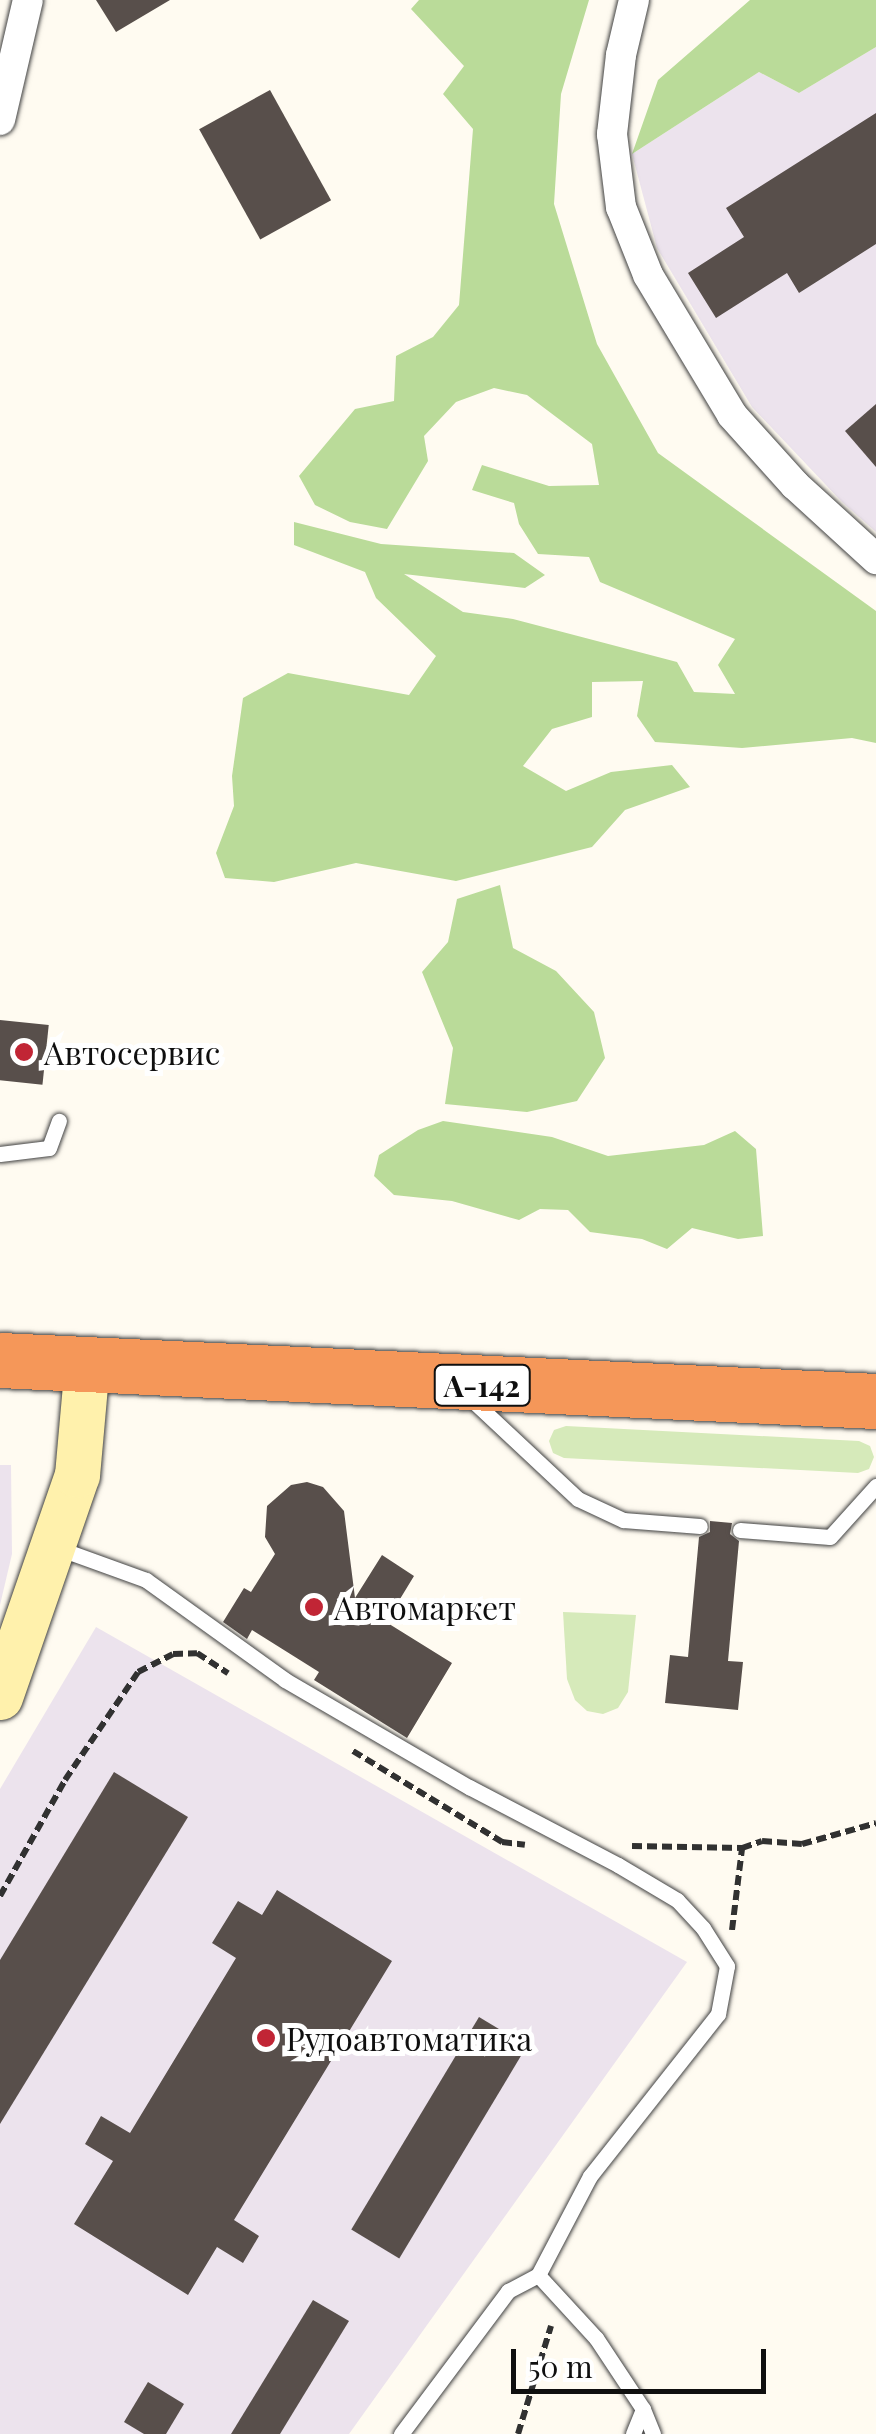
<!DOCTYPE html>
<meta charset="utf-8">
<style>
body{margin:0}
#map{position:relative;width:876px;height:2434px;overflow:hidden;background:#fffbf1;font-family:"Playfair Display",serif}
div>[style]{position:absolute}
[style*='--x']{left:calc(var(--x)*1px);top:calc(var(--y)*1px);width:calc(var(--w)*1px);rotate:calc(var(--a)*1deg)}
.industrial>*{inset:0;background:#ece3ed}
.green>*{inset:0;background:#d6eaba}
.forest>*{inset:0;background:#badb99}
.building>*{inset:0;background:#584f4b;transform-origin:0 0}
.path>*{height:6px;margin-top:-3px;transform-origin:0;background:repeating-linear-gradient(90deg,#313131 0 10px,transparent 0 15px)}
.roads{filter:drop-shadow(0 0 2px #424242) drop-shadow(0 0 2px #424242)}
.lane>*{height:15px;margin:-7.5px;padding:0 7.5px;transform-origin:7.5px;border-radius:7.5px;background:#fff}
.street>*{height:30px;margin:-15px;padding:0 15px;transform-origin:15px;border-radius:15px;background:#fff}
.secondary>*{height:45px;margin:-22.5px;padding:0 22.5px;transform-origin:22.5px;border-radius:22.5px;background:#fff1ac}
.highway>*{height:55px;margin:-27.5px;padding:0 27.5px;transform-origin:27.5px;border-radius:27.5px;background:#f59759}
.dots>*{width:28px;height:28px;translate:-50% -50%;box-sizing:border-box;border:5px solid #fff;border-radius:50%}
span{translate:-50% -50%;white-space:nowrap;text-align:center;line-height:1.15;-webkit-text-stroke:10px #fff;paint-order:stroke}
.shield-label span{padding:2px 8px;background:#fff;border:2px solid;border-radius:8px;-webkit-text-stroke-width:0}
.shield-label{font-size:30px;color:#0f0f0f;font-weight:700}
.poi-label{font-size:32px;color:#0f0f0f}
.left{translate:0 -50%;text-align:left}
.scale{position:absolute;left:511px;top:2349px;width:255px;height:45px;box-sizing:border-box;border:5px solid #0f0f0f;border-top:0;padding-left:12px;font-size:30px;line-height:35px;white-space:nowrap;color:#0f0f0f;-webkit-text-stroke:8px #fff;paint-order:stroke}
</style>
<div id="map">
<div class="industrial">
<div style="clip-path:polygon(876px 47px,876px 532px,842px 502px,752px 407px,657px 248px,632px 154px,759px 72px,799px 93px)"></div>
<div style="clip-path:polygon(0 1465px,11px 1465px,12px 1554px,0 1605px)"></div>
<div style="clip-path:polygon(96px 1627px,687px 1962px,349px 2434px,0 2434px,0 1789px)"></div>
</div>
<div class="green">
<div style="clip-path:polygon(566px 1426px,859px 1441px,870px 1446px,874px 1457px,869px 1469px,858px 1473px,564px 1458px,553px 1453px,549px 1441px,554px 1430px)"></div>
<div style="clip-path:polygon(563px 1612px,636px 1615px,628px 1692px,618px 1708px,603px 1714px,587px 1711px,575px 1700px,567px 1679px)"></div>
</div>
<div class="forest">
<div style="clip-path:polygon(419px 0,589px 0,561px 94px,554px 204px,597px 344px,658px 453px,876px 611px,876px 743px,852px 738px,742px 748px,655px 742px,637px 716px,643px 681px,592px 682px,592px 717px,552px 729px,523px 766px,566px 791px,611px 772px,672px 765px,690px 787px,625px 810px,592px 847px,456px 881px,356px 863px,274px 882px,225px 878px,216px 853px,234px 806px,232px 776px,243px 698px,288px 673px,409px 695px,436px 656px,376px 598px,365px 572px,294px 545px,294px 522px,381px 544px,514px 553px,545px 575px,525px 588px,404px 574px,463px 612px,513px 619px,677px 662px,694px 692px,735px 694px,718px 665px,735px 639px,600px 582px,589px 557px,538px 554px,519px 524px,514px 503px,472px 490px,482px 465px,549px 486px,599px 485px,592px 444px,527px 395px,494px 388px,456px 402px,424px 436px,428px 461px,387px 529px,350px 522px,315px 505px,299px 476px,355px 409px,394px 401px,396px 356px,433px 337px,459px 305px,473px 129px,443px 94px,464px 66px,411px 9px)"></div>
<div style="clip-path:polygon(750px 0,876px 0,876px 47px,799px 93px,759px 72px,632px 154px,658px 80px)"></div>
<div style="clip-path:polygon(500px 885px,513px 948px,556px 971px,594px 1012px,605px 1058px,577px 1101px,527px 1112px,445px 1104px,453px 1048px,422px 972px,448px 942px,457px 899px)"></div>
<div style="clip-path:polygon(443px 1121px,552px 1137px,608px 1156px,704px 1145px,735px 1131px,756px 1149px,763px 1236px,738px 1239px,692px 1228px,667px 1249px,642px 1239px,590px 1232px,568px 1210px,540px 1209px,519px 1220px,452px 1201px,394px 1195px,374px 1176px,379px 1155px,418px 1130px)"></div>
</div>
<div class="building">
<div style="clip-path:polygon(96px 0,170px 0,116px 32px)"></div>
<div style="left:270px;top:90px;width:126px;height:81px;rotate:61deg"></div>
<div style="clip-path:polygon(876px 113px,876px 244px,799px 293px,787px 273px,716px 318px,688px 273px,744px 237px,726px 208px)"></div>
<div style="clip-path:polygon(876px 404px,876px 467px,845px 431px)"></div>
<div style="left:0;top:1020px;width:49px;height:60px;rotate:6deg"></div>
<div style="clip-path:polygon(307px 1482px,323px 1487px,344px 1511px,355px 1598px,382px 1555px,414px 1576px,386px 1622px,452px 1663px,407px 1738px,314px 1680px,319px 1672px,252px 1630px,247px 1639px,223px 1622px,244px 1588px,251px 1592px,275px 1554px,265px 1537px,267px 1506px,291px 1485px)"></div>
<div style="clip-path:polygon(710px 1521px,732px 1523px,730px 1534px,739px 1541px,728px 1661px,743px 1662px,738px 1710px,665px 1703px,670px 1655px,688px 1657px,699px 1537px,710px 1532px)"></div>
<div style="clip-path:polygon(114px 1772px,188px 1817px,0 2124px,0 1960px)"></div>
<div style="clip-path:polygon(277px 1890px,392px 1961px,234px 2220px,259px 2236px,243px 2263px,217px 2247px,188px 2295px,74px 2224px,113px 2161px,85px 2144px,101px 2116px,130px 2133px,236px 1958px,212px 1943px,238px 1901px,262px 1915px)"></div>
<div style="left:479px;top:2017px;width:56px;height:248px;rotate:31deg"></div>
<div style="clip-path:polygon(313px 2300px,349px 2321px,280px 2434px,231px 2434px)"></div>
<div style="clip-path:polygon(148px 2382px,184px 2404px,166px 2434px,144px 2434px,124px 2422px)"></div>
</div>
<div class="path">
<div style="--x:353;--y:1751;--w:175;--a:31.4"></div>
<div style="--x:502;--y:1842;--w:23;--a:7"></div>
<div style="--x:632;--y:1846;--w:110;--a:1"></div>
<div style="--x:0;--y:1896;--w:133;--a:-60.7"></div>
<div style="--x:65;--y:1780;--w:130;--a:-55.9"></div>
<div style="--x:138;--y:1672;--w:39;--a:-27"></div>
<div style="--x:173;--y:1654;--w:24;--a:-2"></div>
<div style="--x:197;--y:1653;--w:37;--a:33"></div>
<div style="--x:732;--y:1930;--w:83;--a:-83"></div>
<div style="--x:742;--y:1848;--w:21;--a:-19"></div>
<div style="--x:762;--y:1841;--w:40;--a:4.3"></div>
<div style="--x:802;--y:1844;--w:77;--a:-15.8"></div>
<div style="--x:518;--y:2434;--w:113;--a:-73"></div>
</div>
<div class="roads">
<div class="lane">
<div style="--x:0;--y:1154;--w:49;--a:-7"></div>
<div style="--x:49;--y:1148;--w:29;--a:-70"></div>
<div style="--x:471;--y:1399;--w:146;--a:43.1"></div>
<div style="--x:578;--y:1499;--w:50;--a:25"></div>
<div style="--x:623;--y:1520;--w:77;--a:4.5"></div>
<div style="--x:740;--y:1530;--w:90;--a:4.4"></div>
<div style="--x:830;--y:1537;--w:69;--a:-48"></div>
<div style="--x:55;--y:1547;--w:97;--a:19.9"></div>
<div style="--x:146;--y:1580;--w:171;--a:35.7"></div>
<div style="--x:285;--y:1680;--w:213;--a:30.2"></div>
<div style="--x:469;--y:1787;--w:168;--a:27.6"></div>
<div style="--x:618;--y:1865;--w:69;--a:30.7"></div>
<div style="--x:677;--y:1900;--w:38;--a:47"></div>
<div style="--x:703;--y:1928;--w:45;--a:57.7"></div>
<div style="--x:727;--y:1966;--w:49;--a:100.6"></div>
<div style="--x:718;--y:2014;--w:206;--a:128.3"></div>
<div style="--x:590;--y:2176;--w:112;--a:117.7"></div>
<div style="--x:538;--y:2275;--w:86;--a:47.4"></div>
<div style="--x:596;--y:2338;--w:85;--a:56.5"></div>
<div style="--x:643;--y:2409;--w:27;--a:112"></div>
<div style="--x:643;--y:2409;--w:27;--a:68"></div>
<div style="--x:401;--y:2434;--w:179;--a:-53.2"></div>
<div style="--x:508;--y:2291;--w:34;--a:-28"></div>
</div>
<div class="street">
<div style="--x:634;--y:0;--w:57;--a:103.3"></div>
<div style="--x:621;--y:55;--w:80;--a:96.5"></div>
<div style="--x:612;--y:134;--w:74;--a:83"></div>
<div style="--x:621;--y:207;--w:73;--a:68.3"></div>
<div style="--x:648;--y:275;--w:163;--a:59"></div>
<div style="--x:732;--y:415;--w:94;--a:48"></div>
<div style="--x:795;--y:485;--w:110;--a:42.4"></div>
<div style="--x:0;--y:120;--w:123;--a:-76.9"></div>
</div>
<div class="secondary">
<div style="--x:0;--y:1697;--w:235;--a:-70.9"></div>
<div style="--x:77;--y:1475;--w:111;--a:-84.9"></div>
</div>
<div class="highway">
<div style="--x:0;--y:1360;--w:877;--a:2.68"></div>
</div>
</div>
<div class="dots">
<div style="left:24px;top:1052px;background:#c12535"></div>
<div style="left:314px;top:1607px;background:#c12535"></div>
<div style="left:266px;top:2038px;background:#c12535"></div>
</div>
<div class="shield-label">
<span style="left:482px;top:1385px">А-142</span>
</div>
<div class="poi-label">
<span class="left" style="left:44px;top:1052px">Автосервис</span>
<span class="left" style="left:334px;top:1607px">Автомаркет</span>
<span class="left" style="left:286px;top:2038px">Рудоавтоматика</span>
</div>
<div class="scale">50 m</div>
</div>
